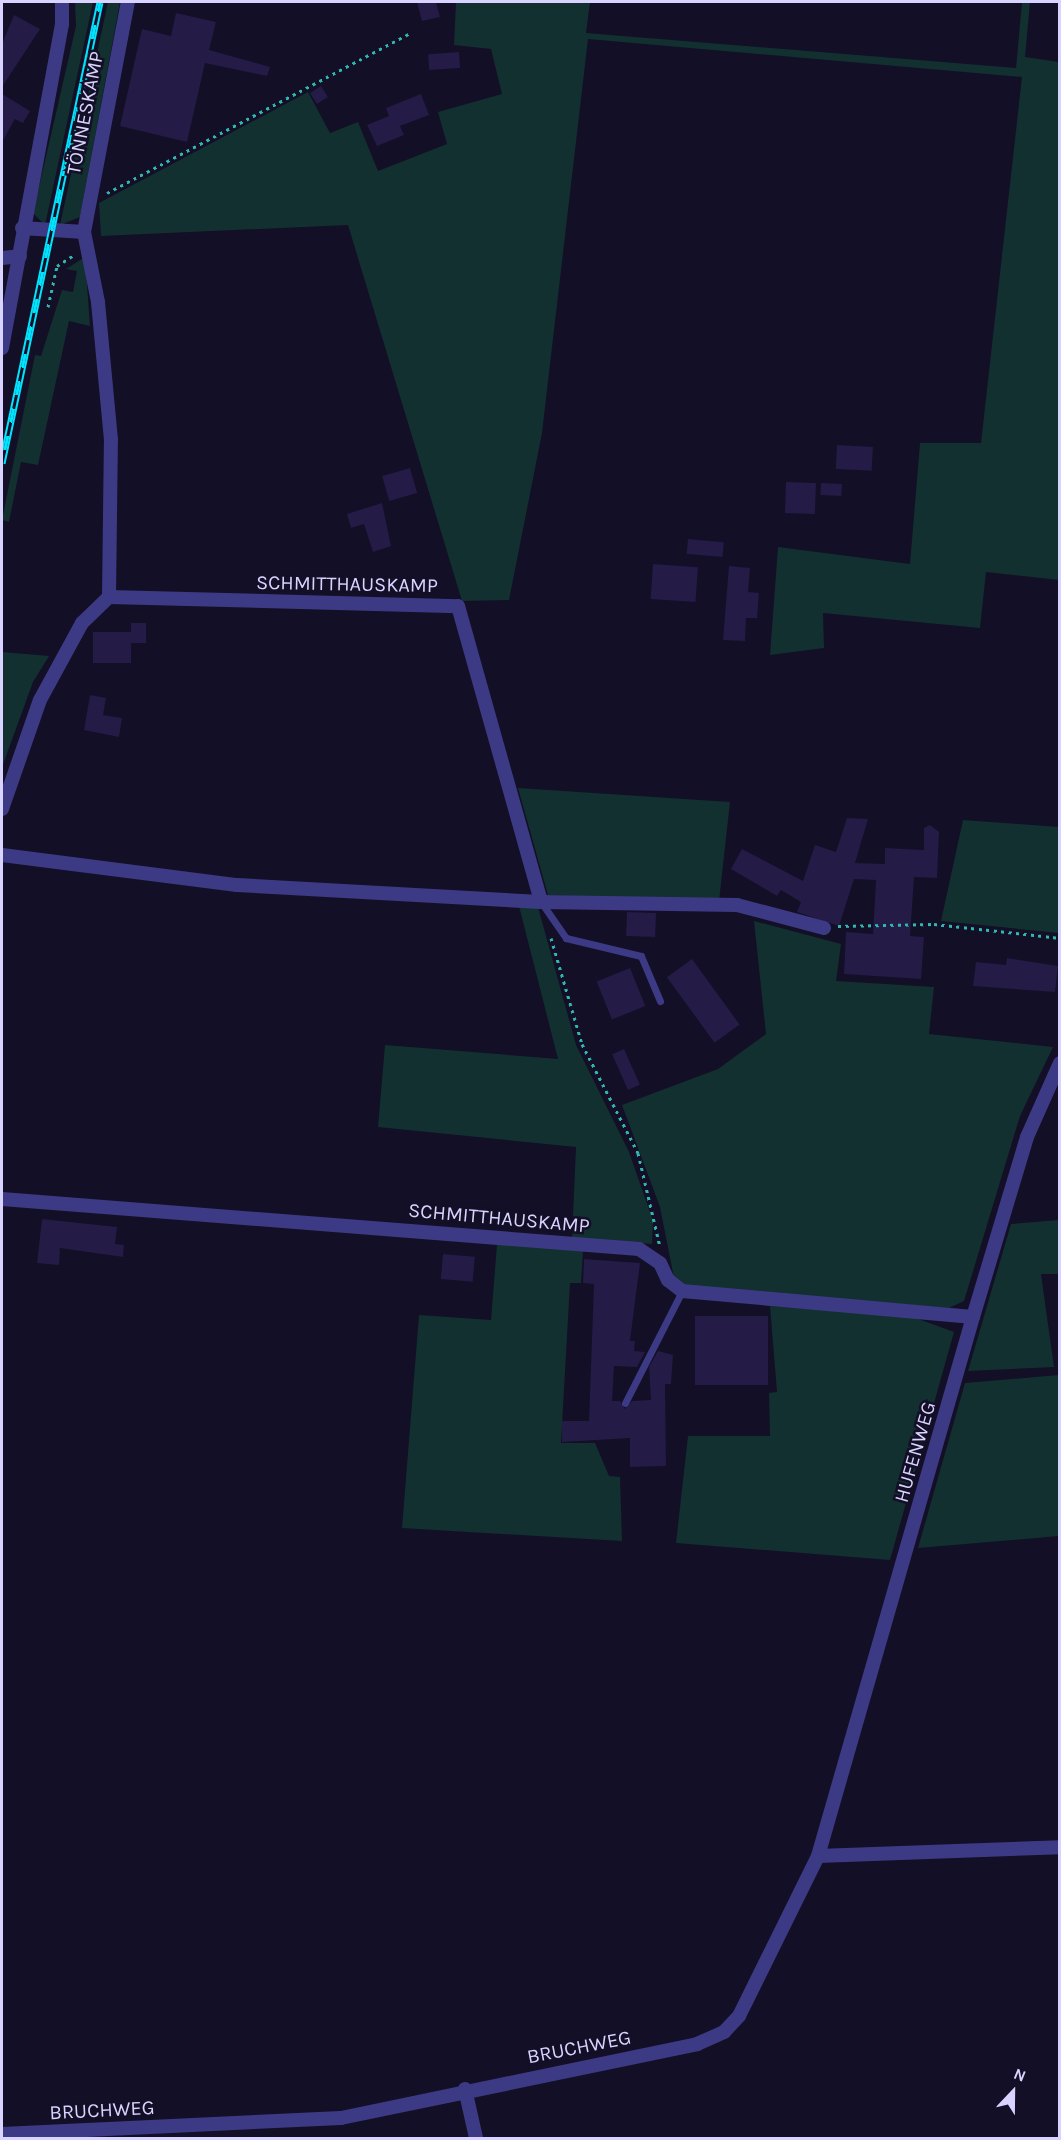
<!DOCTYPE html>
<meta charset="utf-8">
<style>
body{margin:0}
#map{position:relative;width:1061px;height:2140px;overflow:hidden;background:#130f26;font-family:Karla,sans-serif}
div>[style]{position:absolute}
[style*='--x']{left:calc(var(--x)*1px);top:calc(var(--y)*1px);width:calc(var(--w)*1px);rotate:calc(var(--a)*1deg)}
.green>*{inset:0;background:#12302f}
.building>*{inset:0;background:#241b47;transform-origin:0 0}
.path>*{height:3px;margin-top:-1.5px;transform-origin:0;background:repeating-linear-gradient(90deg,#2fb8b0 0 3px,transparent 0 7.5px)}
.lane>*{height:7px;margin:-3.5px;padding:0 3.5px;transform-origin:3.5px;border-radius:3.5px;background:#3d3a85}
.street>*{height:14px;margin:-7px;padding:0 7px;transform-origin:7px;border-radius:7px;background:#3d3a85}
.rail>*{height:7px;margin-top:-3.5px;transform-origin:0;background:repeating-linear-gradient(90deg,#130f26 0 14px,#00e5ff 0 28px);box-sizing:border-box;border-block:2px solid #00e5ff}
span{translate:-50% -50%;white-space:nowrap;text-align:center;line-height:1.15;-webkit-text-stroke:5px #130f26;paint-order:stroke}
.street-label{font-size:20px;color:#d9d4ff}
.frame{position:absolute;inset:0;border:3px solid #d9d4ff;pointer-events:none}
.north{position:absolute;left:983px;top:2062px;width:60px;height:60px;-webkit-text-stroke:4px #130f26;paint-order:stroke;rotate:22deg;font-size:16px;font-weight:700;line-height:24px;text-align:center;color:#d9d4ff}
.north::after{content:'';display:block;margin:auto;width:21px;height:27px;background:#d9d4ff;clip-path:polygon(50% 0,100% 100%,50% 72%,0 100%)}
</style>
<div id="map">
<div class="green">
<div style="clip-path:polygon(75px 2px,93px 2px,45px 225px,33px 213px,76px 26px)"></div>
<div style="clip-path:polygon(108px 2px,120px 2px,80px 217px,60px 225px)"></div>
<div style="clip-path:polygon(456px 2px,590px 2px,586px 33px,1016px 68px,1022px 2px,1030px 2px,1025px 57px,1059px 62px,1059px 580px,986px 572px,980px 628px,823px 613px,824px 648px,770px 655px,778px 547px,910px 564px,920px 443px,981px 443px,1022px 77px,588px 39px,542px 433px,509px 600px,462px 601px,348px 225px,101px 236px,99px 203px,308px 92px,330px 133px,358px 122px,378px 171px,447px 144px,438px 112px,502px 94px,491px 49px,454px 45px)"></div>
<div style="clip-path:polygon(85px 257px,90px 326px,69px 321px,38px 465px,21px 462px,9px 522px,2px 520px,35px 355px,41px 356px,62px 290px,73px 292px,77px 271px,66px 269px)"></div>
<div style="clip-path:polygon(2px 652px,49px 656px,33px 682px,2px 767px)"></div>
<div style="clip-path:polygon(518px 788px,730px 802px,719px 901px,548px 895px)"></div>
<div style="clip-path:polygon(963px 820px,1059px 827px,1059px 933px,941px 921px)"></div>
<div style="clip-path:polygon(519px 906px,538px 907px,576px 1045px,629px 1152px,653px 1221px,652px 1244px,572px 1238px,576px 1147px,378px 1127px,385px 1045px,558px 1059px)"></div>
<div style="clip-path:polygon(754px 921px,841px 944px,836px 981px,934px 987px,929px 1034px,1053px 1047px,1020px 1116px,964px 1301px,949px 1308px,682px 1285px,674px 1278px,660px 1207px,622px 1105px,718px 1069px,766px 1034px)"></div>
<div style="clip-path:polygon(1059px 1220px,1059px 1274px,1041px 1274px,1054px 1367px,968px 1371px,1011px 1224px)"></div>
<div style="clip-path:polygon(497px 1244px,583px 1251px,581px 1283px,570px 1283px,561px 1443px,595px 1443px,609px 1476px,620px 1477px,622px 1541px,402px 1528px,419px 1315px,491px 1320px)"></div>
<div style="clip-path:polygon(770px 1306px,913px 1317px,954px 1332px,890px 1560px,676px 1543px,688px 1436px,770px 1436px,769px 1393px,777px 1392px)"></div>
<div style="clip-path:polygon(1059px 1375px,1059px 1536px,918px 1548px,965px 1383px)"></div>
</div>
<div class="building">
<div style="clip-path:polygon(417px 2px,436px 2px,440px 17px,422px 21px)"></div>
<div style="clip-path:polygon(176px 13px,216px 22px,209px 50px,270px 67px,267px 76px,205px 63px,187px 142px,120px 126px,142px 29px,171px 36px)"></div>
<div style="clip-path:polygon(14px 15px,40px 29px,2px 87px,2px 44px)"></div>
<div style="left:459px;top:52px;width:16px;height:31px;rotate:86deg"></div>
<div style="left:321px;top:86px;width:13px;height:13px;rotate:58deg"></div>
<div style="clip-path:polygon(2px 94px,30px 111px,23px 123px,15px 119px,2px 142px)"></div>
<div style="clip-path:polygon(421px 94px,429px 115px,400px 126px,404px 135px,377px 146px,367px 125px,389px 116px,386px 108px)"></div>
<div style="left:837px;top:445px;width:36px;height:24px;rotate:3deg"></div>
<div style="left:410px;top:468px;width:26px;height:29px;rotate:74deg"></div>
<div style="left:786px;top:482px;width:30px;height:31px;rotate:2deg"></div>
<div style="left:821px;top:483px;width:21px;height:12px;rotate:3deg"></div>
<div style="clip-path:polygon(382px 503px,391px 546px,373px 552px,364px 524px,351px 528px,347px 514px)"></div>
<div style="left:688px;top:539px;width:36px;height:15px;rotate:5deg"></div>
<div style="left:653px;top:564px;width:45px;height:35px;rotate:4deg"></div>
<div style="clip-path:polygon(729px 566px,750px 568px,748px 592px,759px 593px,757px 618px,746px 618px,745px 641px,723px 640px)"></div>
<div style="clip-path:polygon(131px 623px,146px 623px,146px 643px,131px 643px,131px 663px,93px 663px,93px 632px,131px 632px)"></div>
<div style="clip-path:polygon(90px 695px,106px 698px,103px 715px,122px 718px,119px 737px,84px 730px)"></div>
<div style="clip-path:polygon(847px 818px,868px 819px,855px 863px,885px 864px,885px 848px,924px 850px,924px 828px,930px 825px,939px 832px,937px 878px,914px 877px,910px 936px,924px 937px,921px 979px,844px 974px,846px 932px,873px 934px,876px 880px,854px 879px,839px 926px,797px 912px,801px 902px,781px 890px,777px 896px,731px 869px,742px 849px,803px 881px,815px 845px,836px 852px)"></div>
<div style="left:627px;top:912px;width:29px;height:24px;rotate:2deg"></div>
<div style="clip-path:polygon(1007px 958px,1058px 966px,1055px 992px,973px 986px,976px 962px,1006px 965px)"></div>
<div style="left:692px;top:959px;width:81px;height:31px;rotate:54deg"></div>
<div style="left:630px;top:968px;width:41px;height:36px;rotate:68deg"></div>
<div style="left:624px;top:1049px;width:39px;height:13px;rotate:66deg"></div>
<div style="clip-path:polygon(42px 1219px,117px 1227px,115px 1244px,124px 1245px,123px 1257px,60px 1248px,59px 1265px,37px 1263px)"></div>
<div style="left:443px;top:1254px;width:32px;height:25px;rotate:5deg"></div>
<div style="clip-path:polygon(584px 1259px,640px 1263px,630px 1341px,635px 1341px,634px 1351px,645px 1352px,637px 1367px,614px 1366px,612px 1401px,620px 1401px,625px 1409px,632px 1401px,651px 1400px,649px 1367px,658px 1351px,673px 1355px,671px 1384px,665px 1384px,666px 1466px,630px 1467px,630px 1438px,562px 1442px,562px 1421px,589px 1421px,594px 1284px,583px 1283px)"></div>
<div style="left:695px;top:1316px;width:73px;height:69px"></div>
</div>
<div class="path">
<div style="--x:107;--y:193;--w:343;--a:-27.8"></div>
<div style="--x:48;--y:307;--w:42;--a:-77.6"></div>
<div style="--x:57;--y:266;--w:20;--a:-33"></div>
<div style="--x:838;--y:926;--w:96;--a:-1.2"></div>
<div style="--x:934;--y:924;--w:127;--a:6.3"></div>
<div style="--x:551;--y:938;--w:110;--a:73.7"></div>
<div style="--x:582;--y:1044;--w:123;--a:62.8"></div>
<div style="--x:638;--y:1153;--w:97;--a:76.8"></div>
</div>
<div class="lane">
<div style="--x:541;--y:902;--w:44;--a:55.2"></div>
<div style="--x:566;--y:938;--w:77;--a:13.5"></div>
<div style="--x:641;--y:956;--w:49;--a:67.1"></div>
<div style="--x:625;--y:1403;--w:126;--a:-63"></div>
</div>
<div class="street">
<div style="--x:22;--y:228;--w:62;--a:3.7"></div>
<div style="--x:2;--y:258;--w:18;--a:-6"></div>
<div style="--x:2;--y:348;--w:330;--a:-79.5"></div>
<div style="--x:62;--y:24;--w:22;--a:-90"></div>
<div style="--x:109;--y:597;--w:349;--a:1.5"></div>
<div style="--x:458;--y:606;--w:307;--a:74.3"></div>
<div style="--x:2;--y:809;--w:115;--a:-70.8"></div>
<div style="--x:40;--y:700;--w:88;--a:-61.4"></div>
<div style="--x:82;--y:623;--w:37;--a:-44"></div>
<div style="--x:109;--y:597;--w:157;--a:-89.3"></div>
<div style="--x:111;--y:440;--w:139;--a:-95.4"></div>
<div style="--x:98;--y:302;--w:71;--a:-101.3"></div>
<div style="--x:84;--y:232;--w:234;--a:-79.2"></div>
<div style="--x:2;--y:855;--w:237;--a:7.3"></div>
<div style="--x:237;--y:885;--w:304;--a:3.2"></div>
<div style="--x:541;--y:902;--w:196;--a:0.9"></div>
<div style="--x:737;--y:905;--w:90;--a:14.8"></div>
<div style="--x:2;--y:1199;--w:639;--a:4.49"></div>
<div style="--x:639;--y:1249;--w:25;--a:34"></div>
<div style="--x:660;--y:1263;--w:19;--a:65"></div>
<div style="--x:668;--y:1280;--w:18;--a:38"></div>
<div style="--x:682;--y:1291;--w:292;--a:5.1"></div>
<div style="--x:818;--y:1856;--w:561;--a:-73.96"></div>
<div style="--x:973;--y:1317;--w:188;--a:-73.3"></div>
<div style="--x:1027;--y:1137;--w:81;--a:-66"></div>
<div style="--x:465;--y:2089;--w:50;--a:77.3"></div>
<div style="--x:2;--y:2134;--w:339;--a:-2.7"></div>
<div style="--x:341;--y:2118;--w:364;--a:-11.7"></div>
<div style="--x:697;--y:2044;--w:30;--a:-24"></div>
<div style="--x:724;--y:2032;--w:22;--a:-47"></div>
<div style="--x:739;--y:2016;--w:178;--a:-63.7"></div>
<div style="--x:818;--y:1856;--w:242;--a:-2.1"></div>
</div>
<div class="rail">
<div style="--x:2;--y:463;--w:471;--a:-78"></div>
</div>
<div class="street-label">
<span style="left:85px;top:113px;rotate:-79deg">TÖNNESKAMP</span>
<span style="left:347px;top:584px;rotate:1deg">SCHMITTHAUSKAMP</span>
<span style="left:499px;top:1218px;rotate:5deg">SCHMITTHAUSKAMP</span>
<span style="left:915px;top:1452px;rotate:-74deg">HUFENWEG</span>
<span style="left:579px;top:2047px;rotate:-11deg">BRUCHWEG</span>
<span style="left:102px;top:2110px;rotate:-3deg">BRUCHWEG</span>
</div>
<div class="frame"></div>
<div class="north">N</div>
</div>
